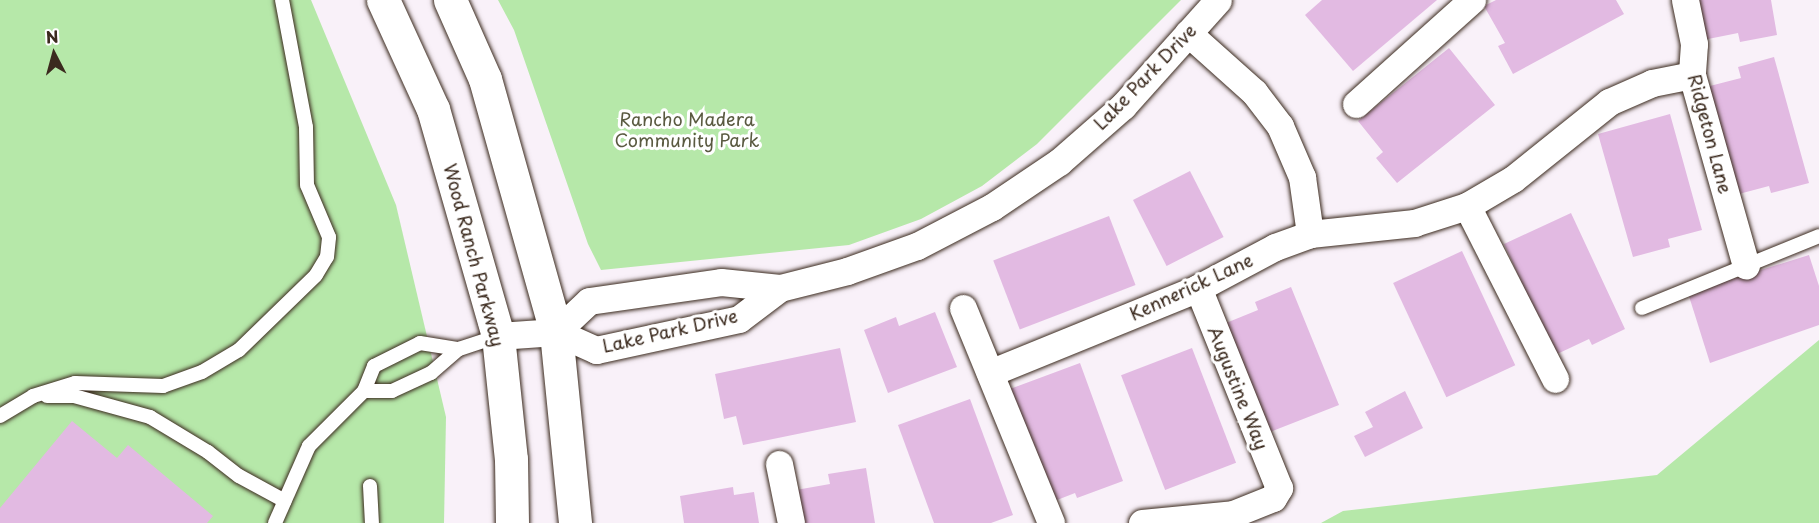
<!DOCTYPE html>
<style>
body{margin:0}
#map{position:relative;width:1819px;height:523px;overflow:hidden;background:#f9f1f9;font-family:"Playpen Sans",sans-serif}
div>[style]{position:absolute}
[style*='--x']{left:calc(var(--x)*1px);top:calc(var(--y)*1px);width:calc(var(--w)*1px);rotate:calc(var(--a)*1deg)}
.green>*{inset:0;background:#b6e8a9}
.building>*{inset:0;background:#e2bae2;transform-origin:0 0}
.roads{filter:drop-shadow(0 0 2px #3b2a1e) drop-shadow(0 0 2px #3b2a1e)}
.lane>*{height:14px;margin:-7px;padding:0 7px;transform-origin:7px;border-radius:7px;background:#fff}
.street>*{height:27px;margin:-13.5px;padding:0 13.5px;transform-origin:13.5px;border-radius:13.5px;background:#fff}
.secondary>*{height:33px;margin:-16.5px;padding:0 16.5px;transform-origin:16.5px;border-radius:16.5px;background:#fff}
span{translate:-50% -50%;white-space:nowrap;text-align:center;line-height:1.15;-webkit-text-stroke:6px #fff;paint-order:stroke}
.street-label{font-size:18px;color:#3b2a1e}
.park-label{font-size:18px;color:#5a5a41}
.north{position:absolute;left:24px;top:24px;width:60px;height:60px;-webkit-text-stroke:4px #fff;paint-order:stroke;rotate:354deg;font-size:16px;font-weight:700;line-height:24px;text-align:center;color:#3b2a1e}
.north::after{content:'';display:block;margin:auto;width:21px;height:27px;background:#3b2a1e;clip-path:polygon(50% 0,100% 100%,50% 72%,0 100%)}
</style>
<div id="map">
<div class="green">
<div style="clip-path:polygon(0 0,311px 0,396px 205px,446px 417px,444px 523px,0 523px)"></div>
<div style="clip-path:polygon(498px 0,1181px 0,1037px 144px,982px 186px,921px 219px,849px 245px,601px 270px,588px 244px,514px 30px)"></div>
<div style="clip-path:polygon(1819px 340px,1819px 523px,1321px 523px,1343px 511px,1657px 475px)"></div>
</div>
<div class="building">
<div style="clip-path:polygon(1322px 0,1437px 0,1353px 71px,1305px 15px)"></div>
<div style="clip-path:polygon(1496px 0,1616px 0,1624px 14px,1513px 74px,1498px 46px,1505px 43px,1484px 6px)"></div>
<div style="clip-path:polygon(1696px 0,1771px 0,1777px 35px,1740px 42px,1738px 33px,1703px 40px)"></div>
<div style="clip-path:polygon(1449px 48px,1495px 105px,1397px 183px,1376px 158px,1383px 152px,1358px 121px)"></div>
<div style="clip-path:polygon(1774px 57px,1809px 183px,1771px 193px,1769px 186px,1735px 195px,1706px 87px,1741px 78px,1738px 67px)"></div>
<div style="clip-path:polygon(1670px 114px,1702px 230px,1668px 239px,1670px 247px,1633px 257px,1598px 134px)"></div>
<div style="left:1190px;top:171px;width:74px;height:64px;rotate:63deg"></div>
<div style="clip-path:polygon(1571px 213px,1625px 329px,1592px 345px,1589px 339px,1555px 355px,1504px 244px)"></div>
<div style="left:1109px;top:216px;width:74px;height:124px;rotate:69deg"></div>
<div style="left:1462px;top:251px;width:126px;height:76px;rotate:65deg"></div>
<div style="clip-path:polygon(1809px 255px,1819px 286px,1819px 325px,1710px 363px,1688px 293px)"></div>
<div style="clip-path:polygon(1291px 287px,1339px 405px,1270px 432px,1226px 323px,1258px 310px,1255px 302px)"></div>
<div style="clip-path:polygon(935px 312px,957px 367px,888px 393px,864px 330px,896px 317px,899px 326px)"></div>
<div style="clip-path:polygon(840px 348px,856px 422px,743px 445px,736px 416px,724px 419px,715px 374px)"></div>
<div style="left:1192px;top:348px;width:123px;height:76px;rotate:69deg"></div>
<div style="clip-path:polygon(1080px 363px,1123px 481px,1077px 498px,1075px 493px,1052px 502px,1010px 389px)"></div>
<div style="clip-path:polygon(1405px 391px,1423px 428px,1365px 457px,1354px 436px,1373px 427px,1365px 412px)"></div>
<div style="clip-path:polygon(970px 399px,1013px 515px,991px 523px,934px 523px,898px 425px)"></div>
<div style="clip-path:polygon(72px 421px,117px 458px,128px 445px,213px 516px,207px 523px,0 523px,0 508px)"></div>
<div style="clip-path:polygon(866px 468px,875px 523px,801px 523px,796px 490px,830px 484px,828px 474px)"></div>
<div style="clip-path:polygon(733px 487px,734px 495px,754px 492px,759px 523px,684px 523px,680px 496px)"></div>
</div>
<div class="roads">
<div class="lane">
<div style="--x:1642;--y:308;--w:191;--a:-22.1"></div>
<div style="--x:364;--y:391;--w:28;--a:0"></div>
<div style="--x:392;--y:391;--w:43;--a:-24.8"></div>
<div style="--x:431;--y:373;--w:37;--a:-41"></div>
<div style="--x:459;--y:349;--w:41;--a:-18.4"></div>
<div style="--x:47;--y:396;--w:27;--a:0"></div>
<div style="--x:74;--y:396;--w:79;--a:15.4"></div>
<div style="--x:150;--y:417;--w:68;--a:31.1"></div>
<div style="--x:208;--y:452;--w:39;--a:38"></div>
<div style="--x:239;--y:476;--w:52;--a:28.5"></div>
<div style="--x:0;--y:416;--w:39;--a:-31"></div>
<div style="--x:33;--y:396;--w:44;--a:-17.2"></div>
<div style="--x:75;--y:383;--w:88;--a:2"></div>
<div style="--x:163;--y:386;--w:41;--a:-19.7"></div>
<div style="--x:202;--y:372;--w:43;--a:-30.7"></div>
<div style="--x:239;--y:350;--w:107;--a:-44.2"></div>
<div style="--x:316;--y:275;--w:21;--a:-59"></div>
<div style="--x:327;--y:257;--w:20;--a:-84"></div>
<div style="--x:329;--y:237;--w:56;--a:-112.9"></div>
<div style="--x:307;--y:185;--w:58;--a:-91"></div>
<div style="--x:306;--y:127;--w:129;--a:-100.7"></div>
<div style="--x:370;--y:486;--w:37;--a:87"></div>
<div style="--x:275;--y:523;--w:84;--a:-66.2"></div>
<div style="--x:309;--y:446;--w:78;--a:-45"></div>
<div style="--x:364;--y:391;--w:27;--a:-68"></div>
<div style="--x:374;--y:366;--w:51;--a:-26.6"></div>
<div style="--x:420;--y:343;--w:39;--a:9"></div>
</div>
<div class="street">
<div style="--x:1685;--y:0;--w:45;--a:78.4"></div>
<div style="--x:1694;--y:44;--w:31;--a:94"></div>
<div style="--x:1692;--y:75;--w:198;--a:74.2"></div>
<div style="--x:1188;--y:33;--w:89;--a:41.8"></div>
<div style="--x:1254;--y:92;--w:43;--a:52.6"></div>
<div style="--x:1280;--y:126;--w:56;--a:66.7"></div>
<div style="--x:1302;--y:177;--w:58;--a:82"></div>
<div style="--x:1356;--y:104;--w:156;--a:-41.9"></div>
<div style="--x:1467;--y:206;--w:194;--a:63"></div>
<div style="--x:963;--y:308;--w:232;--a:67.7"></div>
<div style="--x:556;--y:332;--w:45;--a:-43.2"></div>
<div style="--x:589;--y:301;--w:133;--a:-8.2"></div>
<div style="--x:721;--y:282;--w:59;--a:5.8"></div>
<div style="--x:780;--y:288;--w:69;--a:-14.2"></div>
<div style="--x:847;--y:271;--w:74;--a:-19.7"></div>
<div style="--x:917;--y:246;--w:85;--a:-27.5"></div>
<div style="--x:992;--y:207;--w:81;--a:-33.9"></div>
<div style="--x:1059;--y:162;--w:85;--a:-41.2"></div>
<div style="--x:1123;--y:106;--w:142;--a:-48.1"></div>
<div style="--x:498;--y:336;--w:58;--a:-3.9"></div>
<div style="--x:556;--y:332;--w:44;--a:24.2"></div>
<div style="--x:596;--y:350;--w:146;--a:-12.2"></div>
<div style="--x:739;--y:319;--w:51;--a:-37.1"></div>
<div style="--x:990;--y:373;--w:225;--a:-22.2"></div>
<div style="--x:1198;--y:288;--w:87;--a:-28"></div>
<div style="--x:1275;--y:247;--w:37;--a:-20"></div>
<div style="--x:1310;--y:234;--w:105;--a:-6"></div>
<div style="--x:1414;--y:223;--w:56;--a:-17.8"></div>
<div style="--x:1467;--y:206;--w:53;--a:-30.4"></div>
<div style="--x:1513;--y:179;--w:123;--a:-38.7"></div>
<div style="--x:1609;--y:102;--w:47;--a:-23.8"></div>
<div style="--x:1652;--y:83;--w:41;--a:-11.3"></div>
<div style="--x:779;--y:464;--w:60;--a:78.5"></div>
<div style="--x:1142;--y:523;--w:91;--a:-5.6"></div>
<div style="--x:1233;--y:514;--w:43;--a:-21.8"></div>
<div style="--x:1273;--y:498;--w:12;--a:-59"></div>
<div style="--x:1279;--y:488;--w:216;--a:-112"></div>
</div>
<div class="secondary">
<div style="--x:383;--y:0;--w:120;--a:65.4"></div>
<div style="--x:433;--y:109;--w:236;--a:74"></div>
<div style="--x:498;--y:336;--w:124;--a:84"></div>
<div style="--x:511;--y:459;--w:64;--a:89.1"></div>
<div style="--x:450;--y:0;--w:86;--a:66.1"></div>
<div style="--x:485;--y:79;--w:263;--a:74.3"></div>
<div style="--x:556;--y:332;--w:192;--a:84.3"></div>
</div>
</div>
<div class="street-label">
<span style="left:1145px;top:77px;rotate:-46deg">Lake Park Drive</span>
<span style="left:1710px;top:134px;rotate:75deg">Ridgeton Lane</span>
<span style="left:474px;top:255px;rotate:75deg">Wood Ranch Parkway</span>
<span style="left:1191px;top:287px;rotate:-25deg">Kennerick Lane</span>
<span style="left:670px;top:331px;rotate:-13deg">Lake Park Drive</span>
<span style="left:1238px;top:388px;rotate:68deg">Augustine Way</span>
</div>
<div class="park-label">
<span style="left:687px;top:130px">Rancho Madera<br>Community Park</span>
</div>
<div class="north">N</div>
</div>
